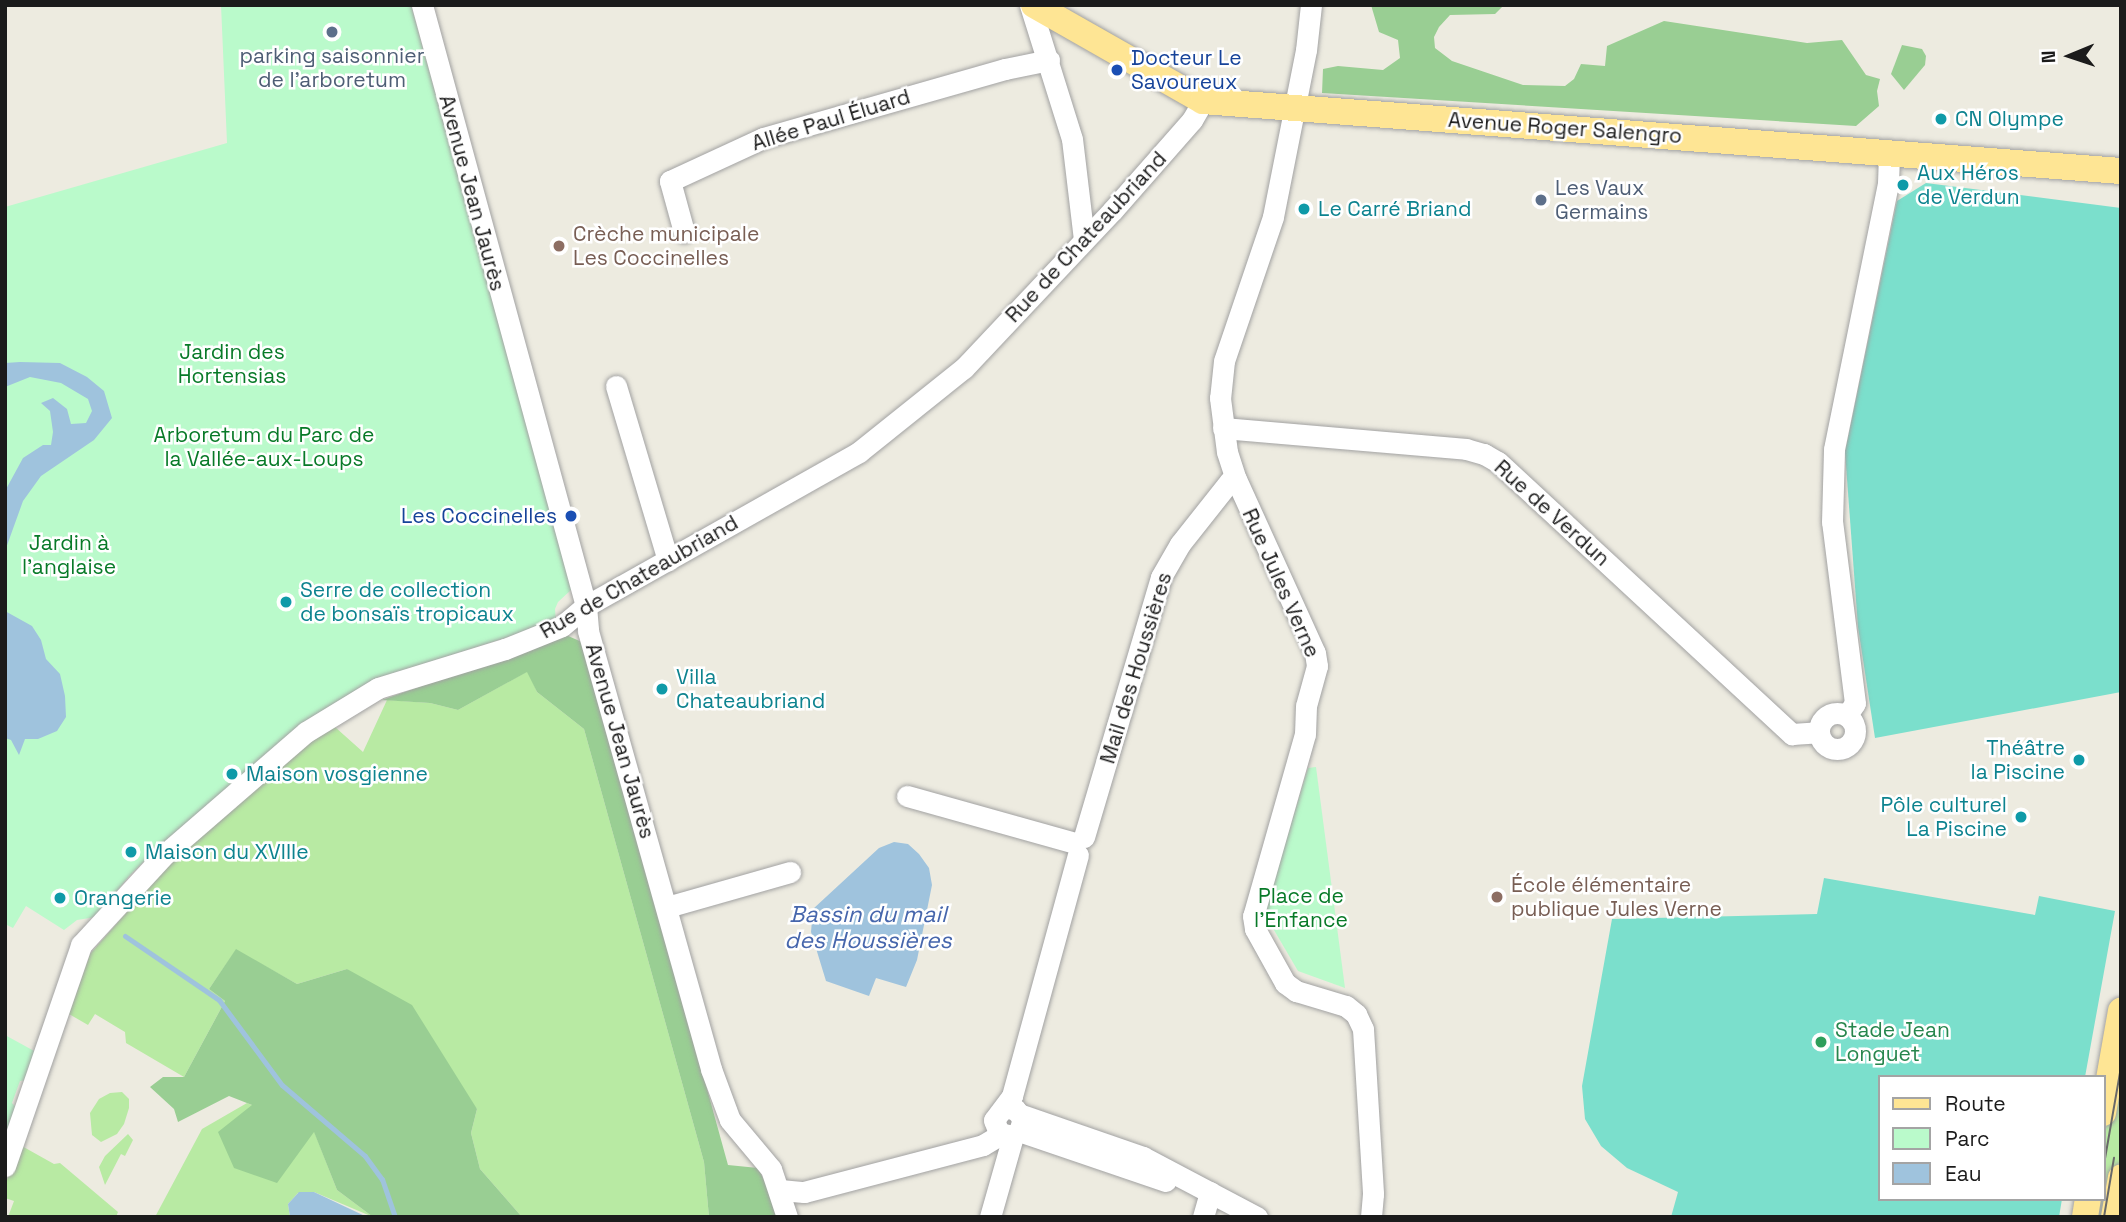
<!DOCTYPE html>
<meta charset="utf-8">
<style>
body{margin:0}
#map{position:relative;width:2126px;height:1222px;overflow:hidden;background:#edebe0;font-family:"Space Grotesk",sans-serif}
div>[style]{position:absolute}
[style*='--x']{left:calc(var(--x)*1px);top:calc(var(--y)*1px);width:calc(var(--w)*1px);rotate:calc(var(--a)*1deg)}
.grass>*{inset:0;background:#b8eaa3}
.forest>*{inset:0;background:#99ce93}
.park>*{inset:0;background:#bafacb}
.pitch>*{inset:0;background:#7bdfcc}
.water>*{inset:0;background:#9fc3dd}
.stream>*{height:5px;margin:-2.5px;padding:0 2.5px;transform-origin:2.5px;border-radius:2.5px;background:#9fc3dd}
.roads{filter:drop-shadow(0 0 2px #a2a2a2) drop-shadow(0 0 2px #a2a2a2)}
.minor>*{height:21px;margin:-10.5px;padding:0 10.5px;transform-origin:10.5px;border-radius:10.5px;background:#fff}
.minor>.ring{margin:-10.5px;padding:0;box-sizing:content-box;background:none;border:21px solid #fff;border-radius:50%}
.major>*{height:26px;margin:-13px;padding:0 13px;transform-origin:13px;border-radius:13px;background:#fee594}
.tram>*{height:2px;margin:-1px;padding:0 1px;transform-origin:1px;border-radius:1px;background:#696969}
.dots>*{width:19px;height:19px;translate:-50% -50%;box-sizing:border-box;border:4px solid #fff;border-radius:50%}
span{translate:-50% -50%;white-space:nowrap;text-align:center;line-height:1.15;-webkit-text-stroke:5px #fff;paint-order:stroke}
.service-label{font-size:21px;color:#4e5e75}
.left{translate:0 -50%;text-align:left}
.transit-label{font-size:21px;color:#164399}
.right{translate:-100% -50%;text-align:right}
.culture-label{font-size:21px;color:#0d838f}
.street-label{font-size:21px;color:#1b1b1b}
.education-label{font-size:21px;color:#785e54}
.park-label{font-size:21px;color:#087a28}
.leisure-label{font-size:21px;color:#27864d}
.water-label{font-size:23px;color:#4666ac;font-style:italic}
.frame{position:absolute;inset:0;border:7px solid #1b1b1b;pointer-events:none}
.legend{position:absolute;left:1878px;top:1075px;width:228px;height:126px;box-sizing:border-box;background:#fff;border:2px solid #a4a4a4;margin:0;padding:9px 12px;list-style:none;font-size:21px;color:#1b1b1b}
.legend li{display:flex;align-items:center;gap:14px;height:35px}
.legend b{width:35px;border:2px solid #a4a4a4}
.north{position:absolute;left:2035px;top:21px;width:70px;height:70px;-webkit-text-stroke:5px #fff;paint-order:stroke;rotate:268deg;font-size:19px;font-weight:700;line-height:28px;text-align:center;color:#1b1b1b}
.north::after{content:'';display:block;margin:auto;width:24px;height:32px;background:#1b1b1b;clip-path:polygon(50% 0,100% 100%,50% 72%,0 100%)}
</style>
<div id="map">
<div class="grass">
<div style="clip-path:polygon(528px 671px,537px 692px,584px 729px,704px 1162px,709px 1217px,522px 1217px,480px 1169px,471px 1133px,477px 1109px,347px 969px,297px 984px,236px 950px,209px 989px,225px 1001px,184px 1077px,126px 1043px,125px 1032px,95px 1014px,88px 1025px,69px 1014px,90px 954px,170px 863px,312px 741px,335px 727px,363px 752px,387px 700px,430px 703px,458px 710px)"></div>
<div style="clip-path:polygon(2121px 1042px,2121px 1151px,2111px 1210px,2103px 1209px,2101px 1217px,2091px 1217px,2094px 1199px,2103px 1199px,2103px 1145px)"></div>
<div style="clip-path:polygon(122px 1092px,129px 1099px,129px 1108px,124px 1124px,117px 1134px,101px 1142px,92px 1135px,90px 1113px,99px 1099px,110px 1093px)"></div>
<div style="clip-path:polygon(247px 1103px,314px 1131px,337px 1190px,373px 1217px,314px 1192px,298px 1193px,288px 1204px,290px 1217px,155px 1217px,202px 1129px)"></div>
<div style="clip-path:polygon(128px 1134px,133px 1140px,125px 1156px,121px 1154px,105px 1185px,99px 1167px,105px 1156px)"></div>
<div style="clip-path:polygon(20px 1145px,54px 1164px,60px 1163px,118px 1212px,116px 1217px,8px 1217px,14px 1201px,5px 1198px,5px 1185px)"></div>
</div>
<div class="forest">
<div style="clip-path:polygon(1371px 5px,1504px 5px,1495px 14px,1450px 15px,1439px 27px,1434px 37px,1435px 48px,1452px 61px,1523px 85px,1565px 86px,1574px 79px,1581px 64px,1605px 66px,1607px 46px,1664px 21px,1807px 43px,1842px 40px,1866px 75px,1880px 79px,1877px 91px,1879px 106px,1856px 126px,1322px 93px,1323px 69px,1338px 66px,1383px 70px,1400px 58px,1398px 40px,1379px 32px)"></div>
<div style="clip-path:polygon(1902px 45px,1922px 49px,1926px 56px,1925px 65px,1904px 90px,1891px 74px)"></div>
<div style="clip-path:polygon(566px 635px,584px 643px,728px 1165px,758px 1168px,769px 1190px,776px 1217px,709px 1217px,704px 1162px,584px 729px,537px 692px,527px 672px,458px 710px,430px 703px,382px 700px)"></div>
<div style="clip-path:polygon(236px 949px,297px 984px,347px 969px,412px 1005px,477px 1109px,471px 1133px,480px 1169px,522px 1217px,373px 1217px,337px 1190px,314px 1132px,277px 1183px,234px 1168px,218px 1132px,252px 1105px,229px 1096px,178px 1122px,174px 1109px,150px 1087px,163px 1077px,184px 1077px,225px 1001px,209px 989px)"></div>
</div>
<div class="park">
<div style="clip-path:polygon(221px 5px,411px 5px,572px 589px,558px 602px,555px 609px,556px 622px,386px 676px,165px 841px,130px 875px,96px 917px,77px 920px,64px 930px,26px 906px,13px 928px,5px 924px,5px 207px,227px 143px)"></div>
<div style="clip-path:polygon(1316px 767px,1345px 988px,1298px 971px,1264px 913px,1308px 768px)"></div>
<div style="clip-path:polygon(5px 1035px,36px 1052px,27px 1080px,20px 1081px,12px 1103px,19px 1111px,5px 1147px)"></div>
</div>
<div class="pitch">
<div style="clip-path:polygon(1926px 183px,2121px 208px,2121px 692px,1875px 738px,1858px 627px,1845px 452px,1897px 201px)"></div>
<div style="clip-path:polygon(1824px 878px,2035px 915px,2039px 896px,2115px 911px,2085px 1077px,1879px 1077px,1879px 1199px,2062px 1199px,2059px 1217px,1671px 1217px,1678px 1192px,1627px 1168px,1601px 1146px,1585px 1119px,1582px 1086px,1612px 919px,1817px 914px)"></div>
</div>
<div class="water">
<div style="clip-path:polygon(20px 362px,60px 363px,87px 377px,104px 391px,112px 418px,94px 440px,41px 476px,23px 501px,5px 551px,5px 491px,23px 458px,43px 445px,51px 445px,53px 432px,50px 411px,41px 403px,53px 398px,67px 409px,71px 424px,86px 423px,92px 411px,88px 399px,61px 383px,30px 377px,5px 387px,5px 363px)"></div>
<div style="clip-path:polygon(5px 611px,32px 626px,41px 640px,46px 659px,60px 674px,65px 696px,66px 717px,57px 731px,38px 739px,25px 739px,19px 755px,11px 740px,5px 738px)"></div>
<div style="clip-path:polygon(894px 842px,908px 844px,919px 854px,929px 868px,932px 885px,917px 960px,906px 987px,876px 978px,869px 996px,826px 981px,811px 932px,813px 909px,879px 848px)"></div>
<div style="clip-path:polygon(299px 1192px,314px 1192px,367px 1217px,290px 1217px,288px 1204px)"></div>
</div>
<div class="stream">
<div style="--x:125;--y:936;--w:114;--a:34.2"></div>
<div style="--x:219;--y:1000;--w:106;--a:53.5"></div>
<div style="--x:282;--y:1085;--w:109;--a:40.5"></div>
<div style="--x:365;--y:1156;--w:29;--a:54"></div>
<div style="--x:382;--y:1179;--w:40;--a:71.1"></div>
</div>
<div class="roads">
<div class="minor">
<div style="--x:422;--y:5;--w:623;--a:74.74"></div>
<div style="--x:586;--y:606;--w:25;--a:85"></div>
<div style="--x:588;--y:631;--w:455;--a:74.3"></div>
<div style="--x:711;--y:1069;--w:54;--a:69.6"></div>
<div style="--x:730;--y:1120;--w:64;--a:50.1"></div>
<div style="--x:771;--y:1169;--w:51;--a:71.6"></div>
<div style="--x:1030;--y:5;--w:140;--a:72.6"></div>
<div style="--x:1072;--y:139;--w:101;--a:83.2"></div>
<div style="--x:1311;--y:5;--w:45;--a:96.3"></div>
<div style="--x:1306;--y:50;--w:170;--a:101.2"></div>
<div style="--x:1273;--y:217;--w:152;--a:108.8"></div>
<div style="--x:1224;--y:361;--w:37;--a:96"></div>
<div style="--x:1220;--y:398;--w:54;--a:82.6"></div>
<div style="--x:1227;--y:452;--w:28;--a:72"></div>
<div style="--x:1236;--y:479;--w:191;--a:65.6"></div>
<div style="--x:1315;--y:653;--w:13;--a:81"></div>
<div style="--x:1317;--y:666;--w:41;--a:105.4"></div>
<div style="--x:1306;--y:706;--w:28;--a:92"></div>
<div style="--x:1305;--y:734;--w:189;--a:105.9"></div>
<div style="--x:1253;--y:916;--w:13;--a:81"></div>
<div style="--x:1255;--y:929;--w:62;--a:60.9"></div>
<div style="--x:1285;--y:983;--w:14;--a:36"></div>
<div style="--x:1296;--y:991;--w:52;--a:16.7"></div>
<div style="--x:1346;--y:1006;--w:13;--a:39"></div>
<div style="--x:1356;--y:1014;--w:17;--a:65"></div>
<div style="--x:1363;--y:1029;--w:165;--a:86.5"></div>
<div style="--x:1373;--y:1194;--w:23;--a:95"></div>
<div style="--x:684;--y:232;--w:53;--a:-105.4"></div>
<div style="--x:670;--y:181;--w:102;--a:-24.8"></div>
<div style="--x:763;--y:138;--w:252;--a:-15.9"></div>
<div style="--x:1005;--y:69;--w:45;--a:-11.6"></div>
<div style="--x:616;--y:386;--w:182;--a:73.4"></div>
<div style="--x:1223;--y:428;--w:244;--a:4.9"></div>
<div style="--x:1466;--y:449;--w:19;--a:16"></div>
<div style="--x:1484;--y:454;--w:16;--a:30"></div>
<div style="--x:1498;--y:462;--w:401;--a:42.8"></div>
<div style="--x:1792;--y:734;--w:26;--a:-4"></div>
<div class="ring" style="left:1819px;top:713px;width:15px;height:15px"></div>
<div style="--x:1847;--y:715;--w:14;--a:-56"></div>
<div style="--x:1855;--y:703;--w:182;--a:-97.2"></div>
<div style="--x:1832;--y:522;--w:73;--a:-88.4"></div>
<div style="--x:1834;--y:449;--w:271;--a:-78.5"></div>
<div style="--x:1888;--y:183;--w:30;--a:-88"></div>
<div style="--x:907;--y:796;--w:171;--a:15.6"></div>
<div style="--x:1084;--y:837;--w:271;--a:-73.5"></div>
<div style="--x:1161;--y:577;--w:38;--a:-60"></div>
<div style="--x:1180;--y:544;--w:80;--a:-51.6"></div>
<div style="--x:1230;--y:481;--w:6;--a:-18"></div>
<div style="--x:667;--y:907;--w:128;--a:-15.9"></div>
<div style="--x:1006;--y:1108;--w:9;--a:6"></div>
<div style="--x:1015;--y:1109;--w:13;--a:51"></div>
<div style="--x:1023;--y:1119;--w:13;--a:108"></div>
<div style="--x:1019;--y:1131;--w:8;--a:140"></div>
<div style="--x:1013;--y:1136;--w:14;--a:-168"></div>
<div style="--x:999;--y:1133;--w:14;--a:-111"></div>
<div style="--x:994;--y:1120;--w:30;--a:-53"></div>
<div style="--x:1012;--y:1096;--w:250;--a:-74.7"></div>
<div style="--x:1022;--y:1115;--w:128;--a:19.1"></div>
<div style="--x:1143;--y:1157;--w:129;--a:27.8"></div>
<div style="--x:1019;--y:1131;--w:155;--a:18.8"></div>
<div style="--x:5;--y:1166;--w:234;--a:-71"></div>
<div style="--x:81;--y:945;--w:124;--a:-47.3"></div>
<div style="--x:165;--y:854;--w:186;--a:-40.9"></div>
<div style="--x:306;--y:732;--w:84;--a:-31.4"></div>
<div style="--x:378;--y:688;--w:133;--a:-17.1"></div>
<div style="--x:505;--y:649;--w:61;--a:-22"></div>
<div style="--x:562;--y:626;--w:31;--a:-40"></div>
<div style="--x:586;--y:606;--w:313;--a:-29.4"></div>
<div style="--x:859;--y:452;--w:134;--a:-38.7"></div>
<div style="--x:964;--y:368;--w:216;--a:-46.7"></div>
<div style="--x:1112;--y:211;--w:121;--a:-48.7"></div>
<div style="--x:1192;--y:120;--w:22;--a:-60"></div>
<div style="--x:780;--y:1190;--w:24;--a:5"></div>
<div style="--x:804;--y:1192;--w:185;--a:-14.7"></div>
<div style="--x:983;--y:1145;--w:21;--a:-31"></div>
<div style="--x:990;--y:1217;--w:84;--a:-74.1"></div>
<div style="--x:1203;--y:1217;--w:26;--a:-74"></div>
</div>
<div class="major">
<div style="--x:1034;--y:5;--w:194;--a:29.6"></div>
<div style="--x:1203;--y:101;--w:921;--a:4.36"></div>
<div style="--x:2103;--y:1113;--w:104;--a:-80"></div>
<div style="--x:2085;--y:1217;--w:18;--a:-81"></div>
<div style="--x:2114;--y:1217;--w:40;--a:-80"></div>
</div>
</div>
<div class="tram">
<div style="--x:2103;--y:1170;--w:105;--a:-80.1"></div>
<div style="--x:2104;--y:1217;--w:60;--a:-80.4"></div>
</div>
<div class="dots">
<div style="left:332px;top:32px;background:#5c6f8a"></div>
<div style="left:1117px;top:70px;background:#1a4fb4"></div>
<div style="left:1941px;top:119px;background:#0f9aa8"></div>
<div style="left:1903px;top:185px;background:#0f9aa8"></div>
<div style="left:1541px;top:200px;background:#5c6f8a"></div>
<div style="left:1304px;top:209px;background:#0f9aa8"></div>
<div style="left:559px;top:246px;background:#8d6e63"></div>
<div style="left:571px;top:516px;background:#1a4fb4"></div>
<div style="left:286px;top:602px;background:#0f9aa8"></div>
<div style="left:662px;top:689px;background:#0f9aa8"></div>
<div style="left:2079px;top:760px;background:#0f9aa8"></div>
<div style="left:232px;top:774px;background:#0f9aa8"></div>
<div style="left:2021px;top:817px;background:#0f9aa8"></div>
<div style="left:131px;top:852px;background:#0f9aa8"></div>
<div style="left:1497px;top:897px;background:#8d6e63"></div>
<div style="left:60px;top:898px;background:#0f9aa8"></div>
<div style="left:1821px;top:1042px;background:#2e9e5b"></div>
</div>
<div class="service-label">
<span style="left:332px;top:68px">parking saisonnier<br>de l'arboretum</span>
<span class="left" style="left:1555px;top:200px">Les Vaux<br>Germains</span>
</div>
<div class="transit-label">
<span class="left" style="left:1131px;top:70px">Docteur Le<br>Savoureux</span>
<span class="right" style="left:557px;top:516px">Les Coccinelles</span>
</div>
<div class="culture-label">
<span class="left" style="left:1955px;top:119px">CN Olympe</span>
<span class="left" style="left:1917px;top:185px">Aux Héros<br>de Verdun</span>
<span class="left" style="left:1318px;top:209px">Le Carré Briand</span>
<span class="left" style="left:300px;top:602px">Serre de collection<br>de bonsaïs tropicaux</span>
<span class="left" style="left:676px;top:689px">Villa<br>Chateaubriand</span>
<span class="right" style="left:2065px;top:760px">Théâtre<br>la Piscine</span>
<span class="left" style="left:246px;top:774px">Maison vosgienne</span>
<span class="right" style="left:2007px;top:817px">Pôle culturel<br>La Piscine</span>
<span class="left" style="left:145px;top:852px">Maison du XVIIIe</span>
<span class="left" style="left:74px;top:898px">Orangerie</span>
</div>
<div class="street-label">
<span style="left:831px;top:120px;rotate:-17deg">Allée Paul Éluard</span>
<span style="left:1565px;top:128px;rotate:4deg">Avenue Roger Salengro</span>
<span style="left:472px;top:193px;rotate:75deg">Avenue Jean Jaurès</span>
<span style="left:1086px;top:237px;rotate:-47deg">Rue de Chateaubriand</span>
<span style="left:1552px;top:513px;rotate:42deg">Rue de Verdun</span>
<span style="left:639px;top:577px;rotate:-30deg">Rue de Chateaubriand</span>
<span style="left:1281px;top:583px;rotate:66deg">Rue Jules Verne</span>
<span style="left:1136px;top:668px;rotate:-73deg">Mail des Houssières</span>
<span style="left:620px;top:741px;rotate:74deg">Avenue Jean Jaurès</span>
</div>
<div class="education-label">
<span class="left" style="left:573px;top:246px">Crèche municipale<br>Les Coccinelles</span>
<span class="left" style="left:1511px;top:897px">École élémentaire<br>publique Jules Verne</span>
</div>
<div class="park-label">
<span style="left:232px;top:364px">Jardin des<br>Hortensias</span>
<span style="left:264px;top:447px">Arboretum du Parc de<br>la Vallée-aux-Loups</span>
<span style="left:69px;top:555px">Jardin à<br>l'anglaise</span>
<span style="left:1301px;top:908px">Place de<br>l'Enfance</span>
</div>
<div class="leisure-label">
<span class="left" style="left:1835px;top:1042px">Stade Jean<br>Longuet</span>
</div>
<div class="water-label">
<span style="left:868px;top:927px">Bassin du mail<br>des Houssières</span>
</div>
<div class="frame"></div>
<ul class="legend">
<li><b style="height:9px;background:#fee594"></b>Route</li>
<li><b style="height:19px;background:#bafacb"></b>Parc</li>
<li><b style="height:19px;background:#9fc3dd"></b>Eau</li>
</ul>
<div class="north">N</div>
</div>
